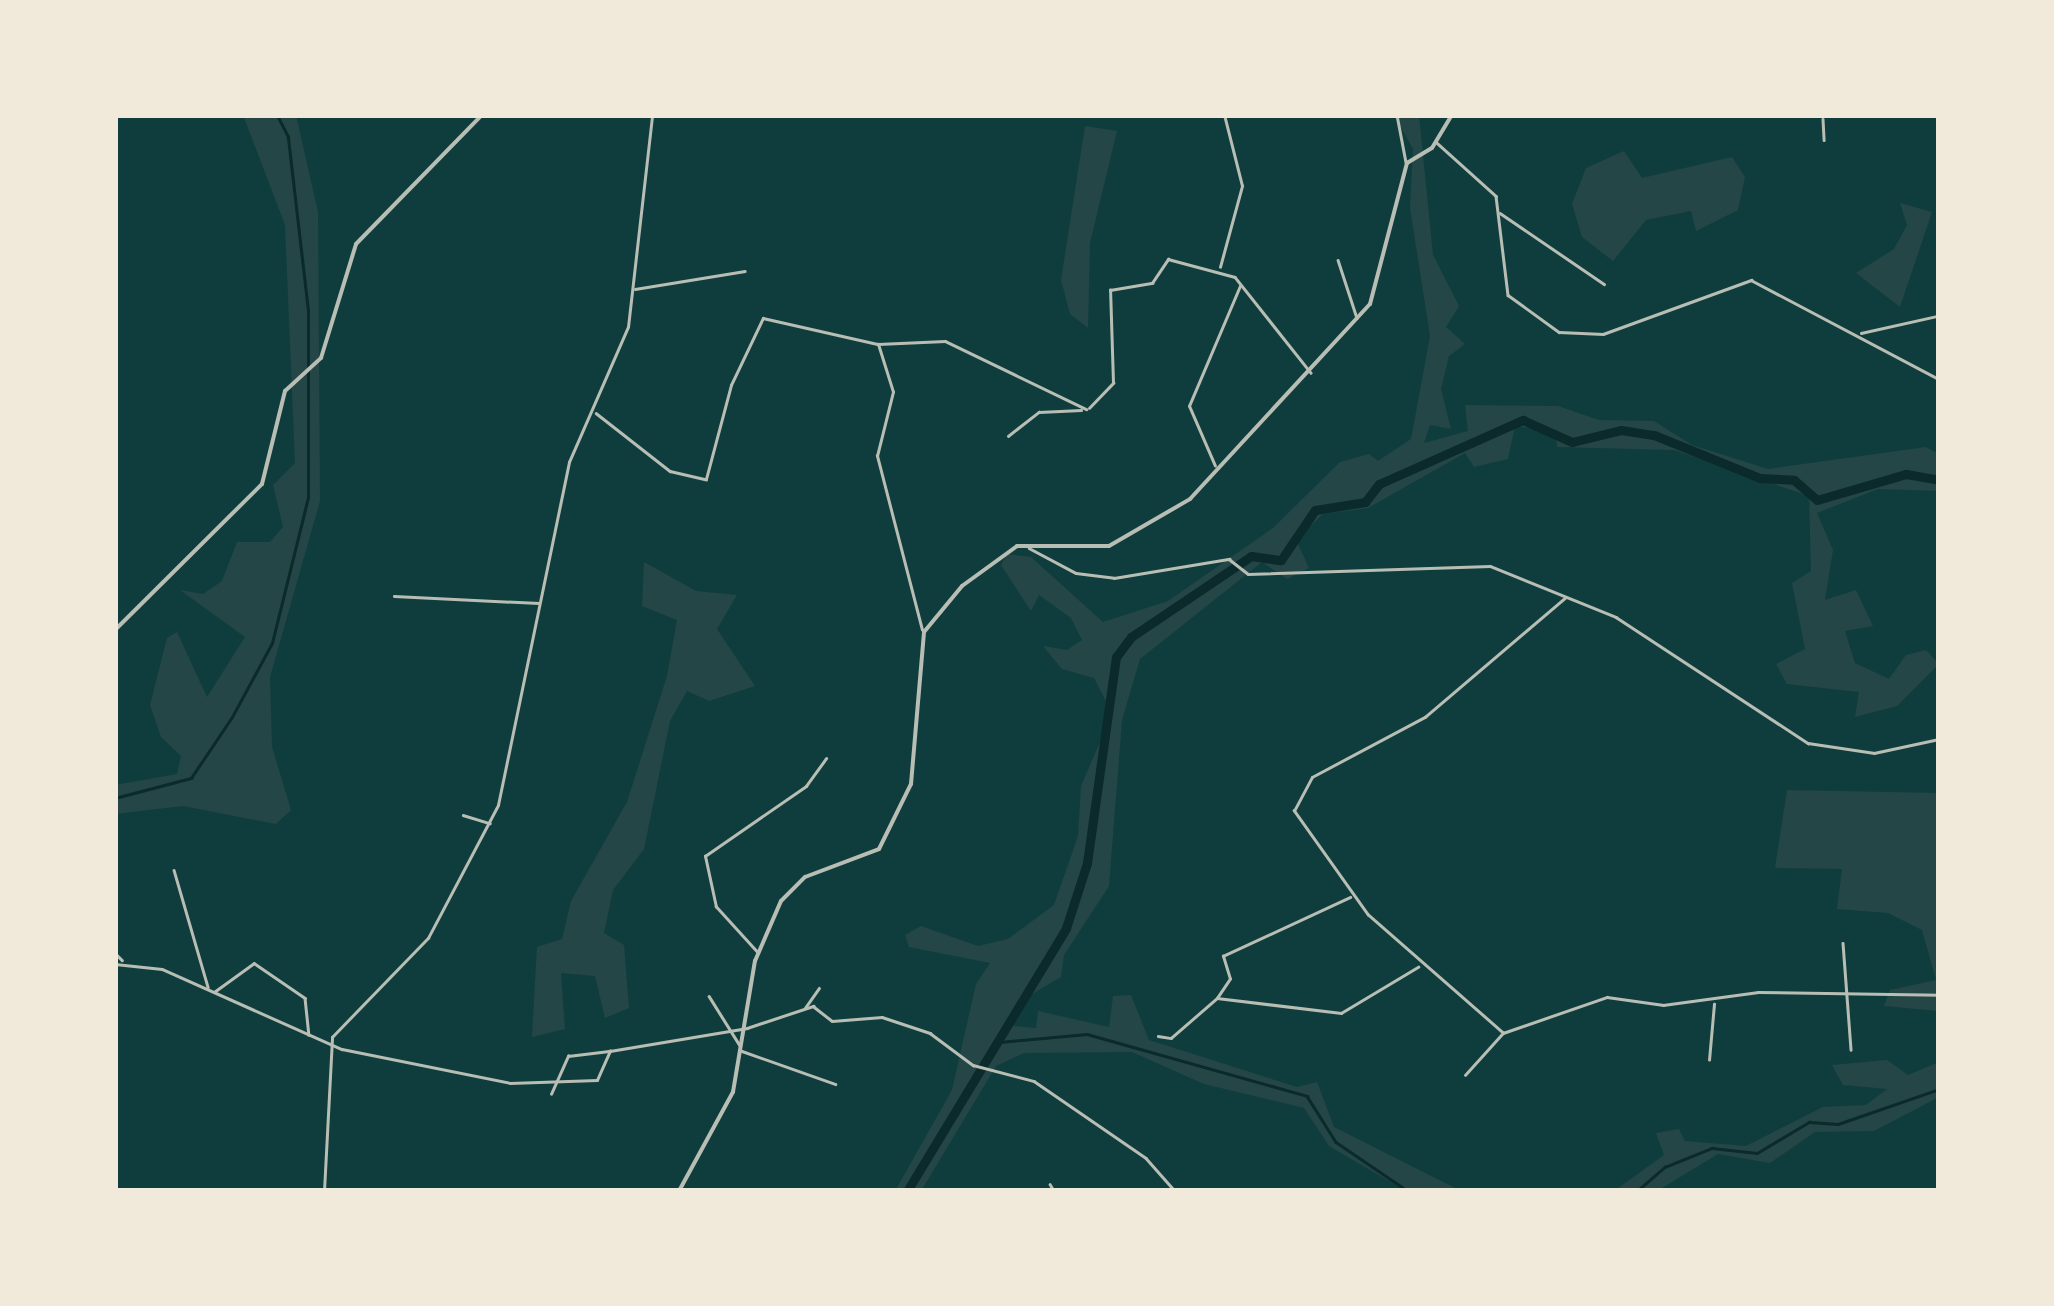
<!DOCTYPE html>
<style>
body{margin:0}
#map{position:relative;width:2054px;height:1306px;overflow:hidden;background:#0f3d3e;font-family:"Exo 2",sans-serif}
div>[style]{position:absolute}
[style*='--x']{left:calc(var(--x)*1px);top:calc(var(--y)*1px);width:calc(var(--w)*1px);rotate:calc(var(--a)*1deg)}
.green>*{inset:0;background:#244646}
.stream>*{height:2.5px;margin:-1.25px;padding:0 1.25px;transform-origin:1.25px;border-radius:1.25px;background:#0a2a2b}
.river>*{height:9px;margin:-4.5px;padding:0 4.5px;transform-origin:4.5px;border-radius:4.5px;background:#0a2a2b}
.minor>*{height:2.5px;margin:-1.25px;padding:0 1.25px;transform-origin:1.25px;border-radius:1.25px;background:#b8beb3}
.tertiary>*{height:4px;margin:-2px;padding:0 2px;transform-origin:2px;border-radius:2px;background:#b8beb3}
span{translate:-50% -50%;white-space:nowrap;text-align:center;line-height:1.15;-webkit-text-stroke:8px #f1e9da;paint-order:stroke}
.frame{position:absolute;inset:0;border:118px solid #f1e9da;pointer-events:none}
</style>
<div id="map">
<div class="green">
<div style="clip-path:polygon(243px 115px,296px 115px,318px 212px,320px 501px,270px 677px,272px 747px,291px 810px,276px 824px,183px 806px,115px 814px,115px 785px,177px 774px,181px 756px,161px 737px,150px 705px,167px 638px,177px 632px,207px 697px,245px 637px,180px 590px,203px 594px,222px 581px,237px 542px,270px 542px,283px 527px,273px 485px,295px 463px,285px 225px)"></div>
<div style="clip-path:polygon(1394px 115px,1419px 115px,1433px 255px,1459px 306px,1446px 327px,1465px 344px,1449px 356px,1441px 389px,1451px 429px,1430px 425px,1424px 443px,1468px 431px,1465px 405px,1558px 406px,1599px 420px,1654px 421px,1692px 445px,1768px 469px,1926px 447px,1939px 454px,1939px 491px,1878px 489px,1817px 513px,1833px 550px,1825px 600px,1856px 590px,1873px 626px,1845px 631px,1855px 663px,1889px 679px,1906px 655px,1926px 650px,1939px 664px,1897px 706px,1855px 717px,1859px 692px,1787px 684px,1776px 664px,1805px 649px,1792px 583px,1811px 571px,1809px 496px,1674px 450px,1557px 447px,1556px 432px,1515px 426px,1508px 459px,1474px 467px,1465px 453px,1368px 508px,1323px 514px,1296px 540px,1309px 568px,1287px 579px,1262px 562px,1140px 659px,1122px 720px,1109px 886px,1064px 955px,1061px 977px,1022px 1000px,1013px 1026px,1036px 1028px,1038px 1011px,1109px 1027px,1113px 996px,1131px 995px,1149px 1040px,1297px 1087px,1317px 1082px,1334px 1127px,1461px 1191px,1406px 1191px,1329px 1146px,1304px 1108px,1204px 1084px,1132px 1052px,1024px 1053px,996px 1066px,921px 1191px,895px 1191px,952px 1090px,976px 984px,990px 963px,909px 947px,905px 935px,921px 926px,978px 946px,1008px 939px,1054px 905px,1078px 836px,1081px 786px,1106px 728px,1109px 707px,1094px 678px,1062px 669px,1043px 646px,1067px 650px,1082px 640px,1071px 618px,1039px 595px,1031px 611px,1001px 565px,1007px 554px,1031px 557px,1103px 622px,1168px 601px,1273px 528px,1340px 462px,1369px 454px,1378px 461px,1411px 439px,1430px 336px,1410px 208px,1413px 149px)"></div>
<div style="clip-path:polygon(1085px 126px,1117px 131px,1090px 243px,1088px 328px,1070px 314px,1061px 280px)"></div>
<div style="clip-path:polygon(1624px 151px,1642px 178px,1732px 157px,1745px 177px,1738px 210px,1696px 231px,1691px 211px,1646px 220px,1613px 261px,1582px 237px,1572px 204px,1586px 168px)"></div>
<div style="clip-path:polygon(1900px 203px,1932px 212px,1900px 307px,1856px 273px,1894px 249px,1907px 225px)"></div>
<div style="clip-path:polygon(644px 562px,696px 591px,737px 595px,717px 629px,755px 686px,709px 701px,687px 691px,670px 721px,644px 849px,613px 890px,604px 933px,624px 945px,629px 1008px,605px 1018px,595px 976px,561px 973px,565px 1029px,532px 1037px,537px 947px,562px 939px,571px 901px,627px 802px,667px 676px,677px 620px,642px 606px)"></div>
<div style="clip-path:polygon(1787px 790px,1939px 793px,1939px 1011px,1884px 1006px,1890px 990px,1936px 980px,1922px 930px,1888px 913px,1837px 909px,1842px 869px,1775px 868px)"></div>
<div style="clip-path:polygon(1887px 1060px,1908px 1075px,1939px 1062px,1939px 1097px,1874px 1131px,1815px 1132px,1770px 1163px,1718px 1154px,1657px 1191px,1614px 1191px,1664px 1155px,1656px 1133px,1679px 1129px,1685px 1141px,1746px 1146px,1823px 1107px,1866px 1105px,1887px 1089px,1843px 1085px,1832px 1065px)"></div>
</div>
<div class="stream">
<div style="--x:115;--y:798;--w:79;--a:-14.7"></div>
<div style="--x:191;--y:778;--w:73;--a:-56.1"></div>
<div style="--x:232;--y:717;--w:84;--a:-61.6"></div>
<div style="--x:272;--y:643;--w:149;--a:-76.1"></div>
<div style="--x:308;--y:498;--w:187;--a:-90"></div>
<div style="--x:308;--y:311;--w:175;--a:-96.6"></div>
<div style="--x:288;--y:137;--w:25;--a:-117"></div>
<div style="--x:1000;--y:1042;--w:87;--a:-5.3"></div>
<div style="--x:1087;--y:1034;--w:229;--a:15.7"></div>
<div style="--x:1307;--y:1096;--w:54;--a:57.8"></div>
<div style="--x:1336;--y:1142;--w:87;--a:34.2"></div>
<div style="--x:1637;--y:1191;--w:37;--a:-41"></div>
<div style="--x:1665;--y:1167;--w:51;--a:-22"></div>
<div style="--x:1712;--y:1148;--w:45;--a:6.3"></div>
<div style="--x:1757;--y:1153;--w:61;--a:-30.8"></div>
<div style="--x:1809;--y:1122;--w:29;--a:4"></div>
<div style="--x:1838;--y:1124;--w:107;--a:-19.1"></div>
</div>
<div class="river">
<div style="--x:907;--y:1191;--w:307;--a:-58.8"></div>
<div style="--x:1066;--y:928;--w:68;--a:-72.1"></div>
<div style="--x:1087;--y:863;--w:208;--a:-82"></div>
<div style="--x:1116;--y:657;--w:25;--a:-53"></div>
<div style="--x:1131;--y:637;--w:145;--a:-34"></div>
<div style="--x:1251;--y:556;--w:30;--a:8"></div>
<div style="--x:1281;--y:560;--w:60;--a:-55.8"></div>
<div style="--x:1315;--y:510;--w:51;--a:-9.1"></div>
<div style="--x:1365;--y:502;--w:23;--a:-52"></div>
<div style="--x:1379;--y:484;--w:158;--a:-24"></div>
<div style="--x:1523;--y:420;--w:54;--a:24.2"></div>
<div style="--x:1572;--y:442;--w:50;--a:-13.8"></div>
<div style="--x:1621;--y:430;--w:33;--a:9"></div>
<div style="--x:1654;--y:435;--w:114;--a:22.1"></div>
<div style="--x:1760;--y:478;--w:34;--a:3"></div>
<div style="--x:1794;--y:480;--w:30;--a:41"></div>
<div style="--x:1817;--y:500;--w:93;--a:-16.3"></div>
<div style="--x:1906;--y:474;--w:34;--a:10"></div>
</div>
<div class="minor">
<div style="--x:1397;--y:115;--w:48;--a:79.2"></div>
<div style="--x:1823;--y:119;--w:21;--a:87"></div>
<div style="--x:1436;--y:142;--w:81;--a:42"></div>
<div style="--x:1496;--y:196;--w:100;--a:83.1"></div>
<div style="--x:1508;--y:295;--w:63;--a:36"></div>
<div style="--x:1559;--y:332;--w:44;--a:2.6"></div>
<div style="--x:1603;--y:334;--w:158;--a:-20"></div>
<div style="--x:1751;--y:280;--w:212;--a:27.8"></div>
<div style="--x:1500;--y:213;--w:126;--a:34.3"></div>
<div style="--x:1338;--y:260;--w:61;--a:71.9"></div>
<div style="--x:1220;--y:267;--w:84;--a:-74.8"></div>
<div style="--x:1242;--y:186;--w:73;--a:-104.2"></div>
<div style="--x:635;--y:289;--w:111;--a:-9.3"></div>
<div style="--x:1861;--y:333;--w:78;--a:-12.6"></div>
<div style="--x:1089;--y:408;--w:35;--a:-46"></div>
<div style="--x:1113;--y:383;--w:93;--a:-91.8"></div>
<div style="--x:1110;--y:290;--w:43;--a:-9.5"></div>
<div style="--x:1152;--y:283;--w:29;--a:-56"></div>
<div style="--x:1168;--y:259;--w:69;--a:15"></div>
<div style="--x:1235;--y:277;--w:122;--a:51.6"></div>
<div style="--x:596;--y:413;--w:94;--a:38.1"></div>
<div style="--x:670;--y:471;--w:37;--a:13"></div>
<div style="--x:706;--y:479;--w:97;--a:-75.1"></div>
<div style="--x:731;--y:385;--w:74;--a:-64.5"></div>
<div style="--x:763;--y:318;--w:117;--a:12.8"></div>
<div style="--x:1008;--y:436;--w:39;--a:-38"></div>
<div style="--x:1039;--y:412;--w:42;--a:-2.7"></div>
<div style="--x:1215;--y:466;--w:65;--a:-113.4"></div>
<div style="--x:1189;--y:406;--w:130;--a:-67"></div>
<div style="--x:1029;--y:548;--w:53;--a:28"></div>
<div style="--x:1076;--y:573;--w:38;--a:7"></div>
<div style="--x:1114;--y:578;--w:117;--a:-9.4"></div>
<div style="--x:1229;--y:559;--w:24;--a:38"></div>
<div style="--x:1248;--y:574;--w:242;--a:-1.9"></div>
<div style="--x:1490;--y:566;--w:136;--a:22"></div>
<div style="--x:1616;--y:617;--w:230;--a:33.3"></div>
<div style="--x:1808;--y:743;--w:67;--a:8.6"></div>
<div style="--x:1874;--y:753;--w:66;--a:-12.2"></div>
<div style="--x:394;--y:596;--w:145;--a:2.8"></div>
<div style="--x:922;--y:630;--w:180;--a:-104.5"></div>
<div style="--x:877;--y:456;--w:66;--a:-76"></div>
<div style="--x:893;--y:392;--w:50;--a:-107.4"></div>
<div style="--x:878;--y:344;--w:67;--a:-2.6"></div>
<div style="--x:945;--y:341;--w:157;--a:25.7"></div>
<div style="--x:463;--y:815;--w:28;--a:17"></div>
<div style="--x:174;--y:870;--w:122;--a:73.8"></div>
<div style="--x:1843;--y:943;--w:107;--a:85.7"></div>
<div style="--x:757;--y:952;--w:61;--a:-132.3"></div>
<div style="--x:716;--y:907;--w:52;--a:-102.2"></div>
<div style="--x:705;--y:856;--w:123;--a:-34.7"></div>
<div style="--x:806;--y:786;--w:34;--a:-54"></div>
<div style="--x:115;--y:953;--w:10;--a:45"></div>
<div style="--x:115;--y:964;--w:47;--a:6.1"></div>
<div style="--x:162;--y:969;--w:197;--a:24"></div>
<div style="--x:342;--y:1049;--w:171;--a:11.4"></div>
<div style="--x:510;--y:1083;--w:87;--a:-2"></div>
<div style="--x:597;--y:1080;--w:32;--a:-66"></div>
<div style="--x:610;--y:1051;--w:139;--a:-9.5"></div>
<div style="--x:747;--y:1028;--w:70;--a:-18.4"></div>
<div style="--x:813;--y:1006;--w:24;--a:38"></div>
<div style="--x:832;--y:1021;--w:50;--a:-4.6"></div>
<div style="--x:882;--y:1017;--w:51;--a:18.4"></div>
<div style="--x:930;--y:1033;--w:54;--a:36.7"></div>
<div style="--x:973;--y:1065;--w:63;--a:14.7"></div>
<div style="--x:1034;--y:1081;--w:136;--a:34.5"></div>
<div style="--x:1146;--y:1158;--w:44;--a:48.7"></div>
<div style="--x:214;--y:992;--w:49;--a:-35.9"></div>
<div style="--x:254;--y:963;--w:62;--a:34.5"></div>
<div style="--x:305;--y:998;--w:37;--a:84"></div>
<div style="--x:709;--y:996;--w:57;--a:58"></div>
<div style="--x:1217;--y:998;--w:23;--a:-56"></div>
<div style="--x:1230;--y:979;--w:24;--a:-107"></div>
<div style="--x:1223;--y:956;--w:140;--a:-24.9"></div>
<div style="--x:805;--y:1008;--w:24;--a:-55"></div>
<div style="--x:1503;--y:1033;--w:179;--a:-138.8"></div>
<div style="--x:1368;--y:915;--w:128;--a:-125.4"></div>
<div style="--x:1294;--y:811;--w:38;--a:-62"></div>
<div style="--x:1312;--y:777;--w:128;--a:-28"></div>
<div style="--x:1425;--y:717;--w:184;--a:-40.4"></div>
<div style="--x:1158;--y:1036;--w:13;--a:9"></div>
<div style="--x:1171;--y:1038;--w:61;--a:-41"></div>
<div style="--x:1217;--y:998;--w:125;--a:6.9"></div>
<div style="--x:1341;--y:1013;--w:90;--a:-30.9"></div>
<div style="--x:742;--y:1051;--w:99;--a:19.5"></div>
<div style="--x:1709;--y:1060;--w:56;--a:-84.9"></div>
<div style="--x:1465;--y:1075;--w:57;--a:-47.9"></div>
<div style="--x:1503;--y:1033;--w:110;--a:-19.1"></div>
<div style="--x:1607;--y:997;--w:57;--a:8.1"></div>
<div style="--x:1663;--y:1005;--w:96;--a:-7.8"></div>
<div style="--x:1758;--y:992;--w:181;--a:0.9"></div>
<div style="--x:551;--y:1094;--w:42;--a:-65.9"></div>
<div style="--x:568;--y:1056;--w:41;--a:-7"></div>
<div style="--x:1050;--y:1184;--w:8;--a:60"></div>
<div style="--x:324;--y:1191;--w:154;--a:-87"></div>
<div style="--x:332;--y:1037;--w:138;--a:-45.9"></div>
<div style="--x:428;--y:938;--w:150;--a:-62.2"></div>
<div style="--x:498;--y:805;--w:350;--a:-78.3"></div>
<div style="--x:569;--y:462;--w:147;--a:-66.4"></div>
<div style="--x:628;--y:327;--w:213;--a:-83.5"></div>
</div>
<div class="tertiary">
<div style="--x:1791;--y:115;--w:108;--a:0"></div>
<div style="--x:115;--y:630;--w:207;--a:-44.8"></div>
<div style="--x:262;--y:484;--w:96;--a:-76.1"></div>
<div style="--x:285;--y:391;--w:49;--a:-42.5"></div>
<div style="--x:321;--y:358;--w:119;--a:-72.9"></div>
<div style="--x:356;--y:244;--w:180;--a:-45.7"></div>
<div style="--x:679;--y:1191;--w:113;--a:-61.4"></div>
<div style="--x:733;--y:1092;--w:133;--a:-80.5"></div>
<div style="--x:755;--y:961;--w:65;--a:-66.6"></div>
<div style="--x:781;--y:901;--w:34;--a:-45"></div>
<div style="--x:805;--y:877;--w:79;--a:-20.7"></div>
<div style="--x:879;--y:849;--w:72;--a:-63.8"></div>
<div style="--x:911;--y:784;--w:153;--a:-85.1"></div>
<div style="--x:924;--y:632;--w:60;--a:-50.4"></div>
<div style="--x:962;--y:586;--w:68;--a:-36"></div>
<div style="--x:1017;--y:546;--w:92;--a:0"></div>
<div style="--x:1109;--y:546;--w:94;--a:-30.1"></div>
<div style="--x:1190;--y:499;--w:265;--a:-47.3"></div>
<div style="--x:1370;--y:304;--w:146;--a:-75.3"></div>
<div style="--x:1407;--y:163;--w:29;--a:-31"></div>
<div style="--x:1432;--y:148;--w:39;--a:-59"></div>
</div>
<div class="frame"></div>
</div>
